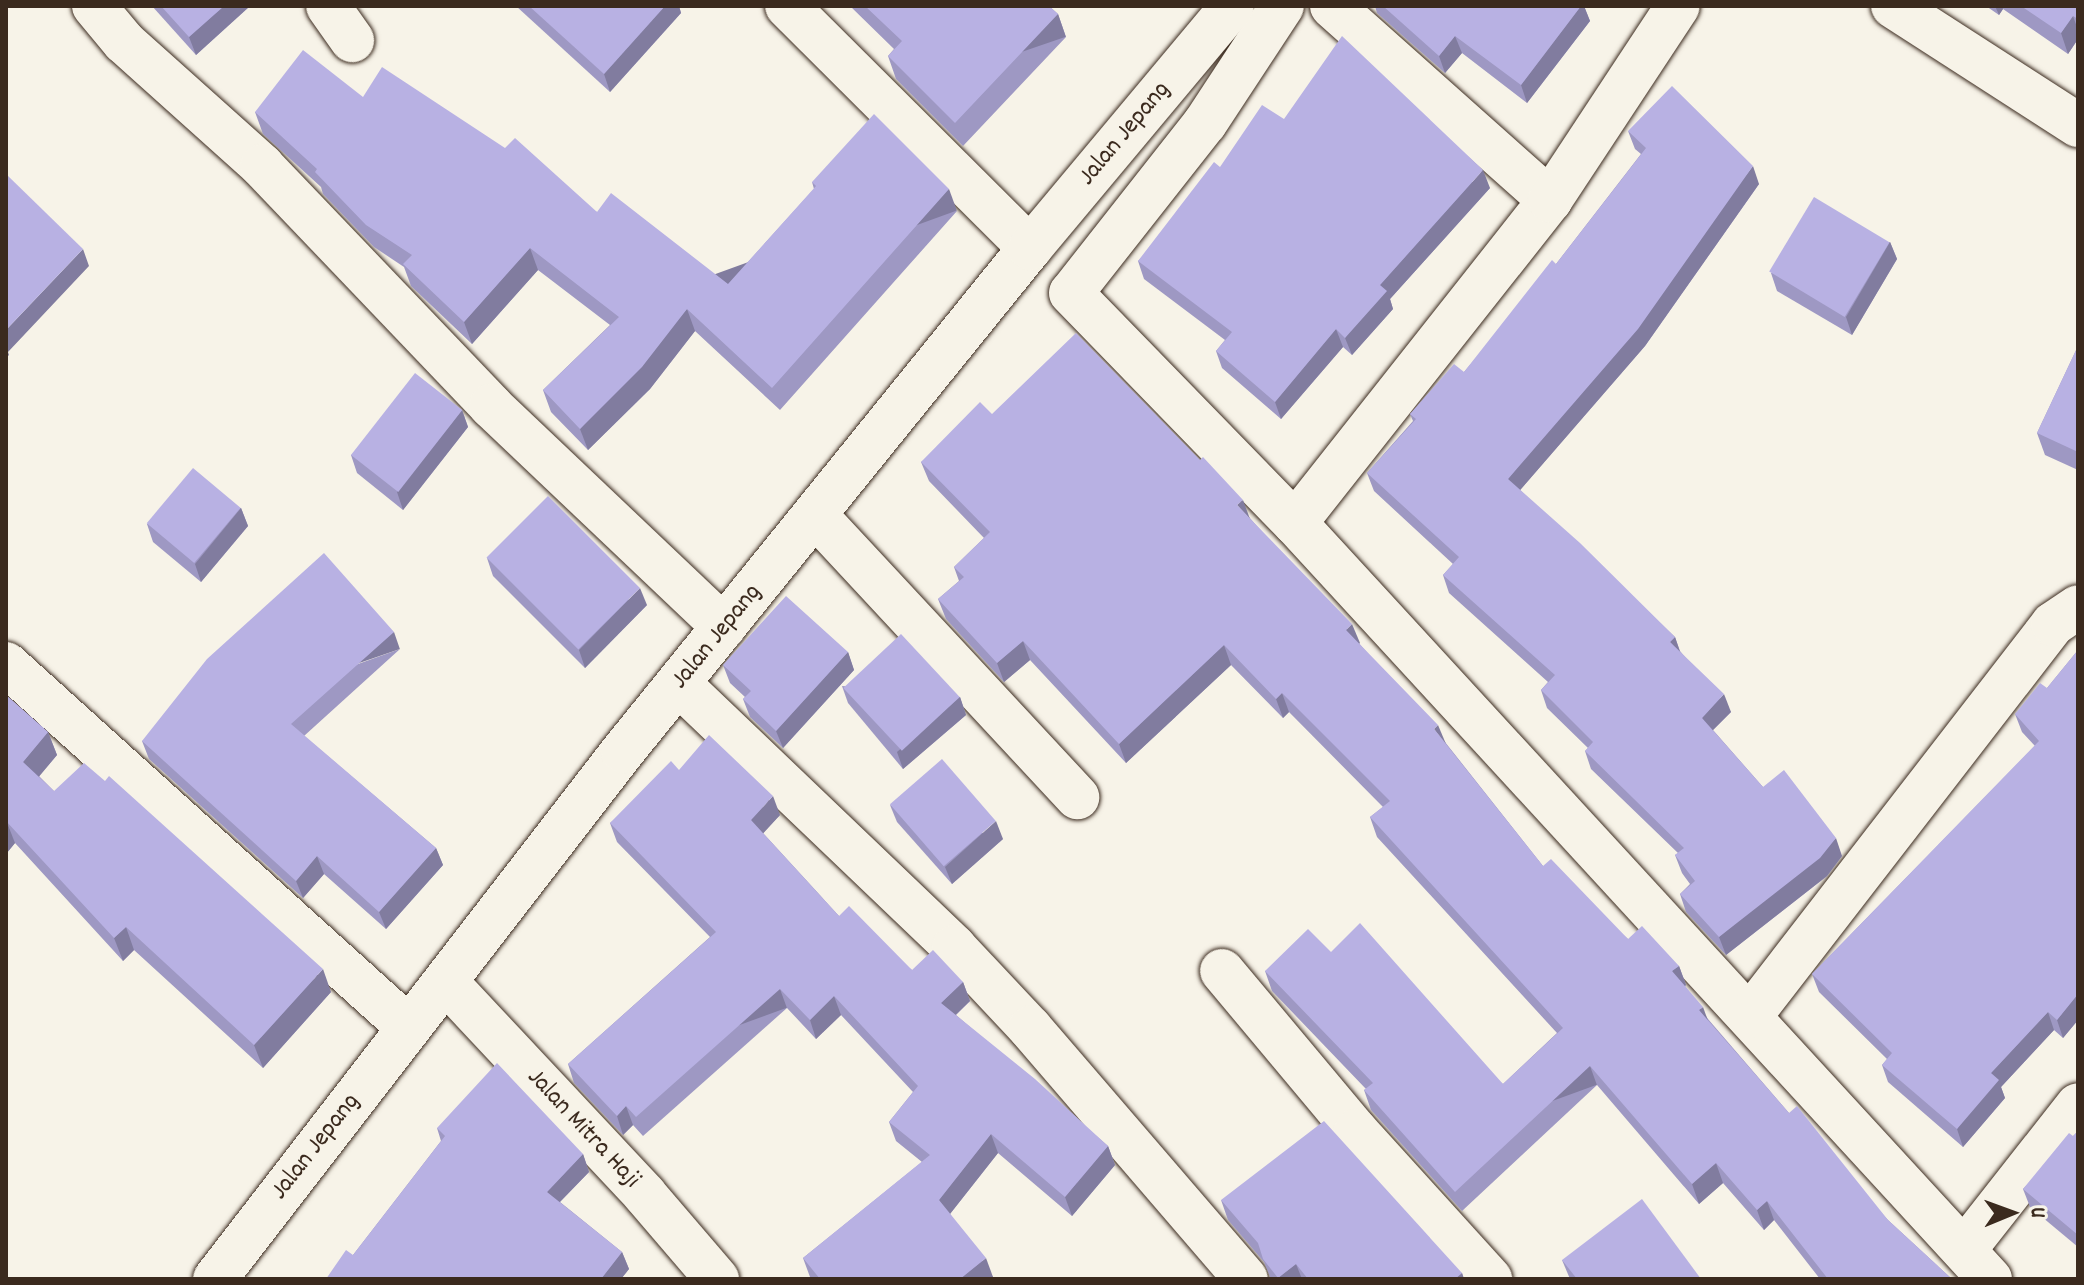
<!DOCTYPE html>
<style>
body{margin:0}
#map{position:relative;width:2084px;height:1285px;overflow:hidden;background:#f7f3e8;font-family:Dekko,sans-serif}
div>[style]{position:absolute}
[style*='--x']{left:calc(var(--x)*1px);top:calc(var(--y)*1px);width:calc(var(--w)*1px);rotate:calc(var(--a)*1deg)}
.roads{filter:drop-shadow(0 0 2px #3b2a1e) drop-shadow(0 0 2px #3b2a1e)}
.minor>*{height:44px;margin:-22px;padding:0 22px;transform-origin:22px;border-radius:22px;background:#f7f3e8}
.wall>*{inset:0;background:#9e98c3}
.shaded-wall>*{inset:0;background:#817c9f;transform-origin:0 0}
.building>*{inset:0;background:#b8b1e3;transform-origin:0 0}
span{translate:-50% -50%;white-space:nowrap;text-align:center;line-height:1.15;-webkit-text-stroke:8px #f7f3e8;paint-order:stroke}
.street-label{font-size:26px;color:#3b2a1e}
.frame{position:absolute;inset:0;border:8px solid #3b2a1e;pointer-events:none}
.north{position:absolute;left:1972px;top:1173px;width:80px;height:80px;-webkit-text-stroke:6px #f7f3e8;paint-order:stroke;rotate:89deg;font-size:22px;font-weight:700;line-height:32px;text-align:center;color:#3b2a1e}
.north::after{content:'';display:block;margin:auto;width:28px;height:36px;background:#3b2a1e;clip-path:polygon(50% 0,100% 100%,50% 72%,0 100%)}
</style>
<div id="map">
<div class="roads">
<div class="minor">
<div style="--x:94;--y:6;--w:47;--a:50.2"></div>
<div style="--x:124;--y:42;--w:186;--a:41.9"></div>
<div style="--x:262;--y:166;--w:332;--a:46.3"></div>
<div style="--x:491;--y:406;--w:321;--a:43.5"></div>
<div style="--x:328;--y:6;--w:42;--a:54.8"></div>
<div style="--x:787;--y:6;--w:343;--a:44.9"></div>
<div style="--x:1282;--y:6;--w:140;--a:123.3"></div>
<div style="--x:1205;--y:123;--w:216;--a:128.2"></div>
<div style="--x:1071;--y:293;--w:321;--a:45.8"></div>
<div style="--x:1295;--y:523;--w:1027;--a:47.41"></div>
<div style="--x:1332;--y:6;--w:292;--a:41.7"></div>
<div style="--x:1893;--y:6;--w:220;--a:32.8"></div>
<div style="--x:816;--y:516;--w:384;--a:47.1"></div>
<div style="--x:1295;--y:523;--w:412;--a:-51.7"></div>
<div style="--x:1550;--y:200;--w:232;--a:-56.6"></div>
<div style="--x:6;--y:664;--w:542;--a:42.08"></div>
<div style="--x:679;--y:684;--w:381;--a:43.7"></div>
<div style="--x:954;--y:947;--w:111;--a:46.8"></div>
<div style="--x:1030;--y:1028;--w:331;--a:49.3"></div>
<div style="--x:1222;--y:971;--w:209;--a:50.1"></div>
<div style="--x:1356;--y:1131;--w:200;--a:47.8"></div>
<div style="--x:446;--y:982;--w:291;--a:46.9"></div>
<div style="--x:645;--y:1195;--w:111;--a:49.4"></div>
<div style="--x:1750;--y:1016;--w:495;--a:-52.3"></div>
<div style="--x:2053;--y:624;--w:30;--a:-34"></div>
<div style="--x:1964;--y:1250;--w:184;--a:-51.8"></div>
<div style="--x:215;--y:1279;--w:667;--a:-52.31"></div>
<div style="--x:623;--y:751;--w:647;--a:-51.02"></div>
<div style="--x:1030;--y:248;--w:315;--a:-50.1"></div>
</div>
</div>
<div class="wall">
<div style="clip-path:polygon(152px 6px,250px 6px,196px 55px)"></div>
<div style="clip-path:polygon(516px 6px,679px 6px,681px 13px,610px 92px)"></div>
<div style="clip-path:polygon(850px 6px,1049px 6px,1058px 14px,1066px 37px,963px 146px,896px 79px,888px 56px,894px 49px)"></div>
<div style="clip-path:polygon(1375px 6px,1584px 6px,1590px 21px,1527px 103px,1462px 53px,1445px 73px,1377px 13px)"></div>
<div style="clip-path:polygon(1986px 6px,2078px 6px,2078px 39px,2068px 54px,2003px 9px,1999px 15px)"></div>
<div style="clip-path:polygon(363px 97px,597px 212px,728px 284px,814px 189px,812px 182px,957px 211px,780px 410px,695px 331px,650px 389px,588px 450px,551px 412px,543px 390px,610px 325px,538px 270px,472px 344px,411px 286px,404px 267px,374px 247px,323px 194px,321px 187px,263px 134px,255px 112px)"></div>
<div style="clip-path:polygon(1284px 119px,1490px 188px,1390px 299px,1393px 309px,1352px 355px,1343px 347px,1281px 419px,1222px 368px,1216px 351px,1225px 340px,1144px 279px,1138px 261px)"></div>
<div style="clip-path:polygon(1628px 131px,1759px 184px,1645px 346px,1520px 490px,1675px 637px,1680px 651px,1731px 712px,1713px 730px,1763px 787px,1842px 856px,1827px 876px,1726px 955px,1686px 912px,1680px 894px,1690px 884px,1682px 873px,1675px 855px,1678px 853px,1591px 769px,1585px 751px,1588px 748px,1547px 708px,1541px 690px,1548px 682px,1449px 593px,1443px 575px,1453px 564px,1374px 491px,1367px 473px,1413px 421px,1410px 414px,1464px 372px,1556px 264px,1641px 154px,1635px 149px)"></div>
<div style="clip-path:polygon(1890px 242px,1897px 259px,1852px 335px,1777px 291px,1771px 273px)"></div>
<div style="clip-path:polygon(2078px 346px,2078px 470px,2045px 455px,2037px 433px)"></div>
<div style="clip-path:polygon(462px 410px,468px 427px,403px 510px,357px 473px,351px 455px)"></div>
<div style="clip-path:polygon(992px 414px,1249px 517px,1445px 742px,1543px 866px,1628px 939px,1679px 966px,1686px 985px,1685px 986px,1708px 1019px,1789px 1113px,1888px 1220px,1952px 1279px,1820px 1279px,1774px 1220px,1764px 1230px,1723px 1183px,1699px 1204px,1597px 1085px,1462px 1211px,1371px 1110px,1364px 1090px,1366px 1089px,1272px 991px,1265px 971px,1331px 952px,1503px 1084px,1557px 1033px,1377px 837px,1370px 817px,1383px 807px,1289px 712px,1283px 718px,1231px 665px,1126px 763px,1030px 660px,1004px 682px,946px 619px,938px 599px,959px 581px,954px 567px,984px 538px,929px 481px,921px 462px)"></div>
<div style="clip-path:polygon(241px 508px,248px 526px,201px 582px,153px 542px,147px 524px)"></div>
<div style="clip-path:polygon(487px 558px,647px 605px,585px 668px,493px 576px)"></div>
<div style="clip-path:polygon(400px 649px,304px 736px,436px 848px,443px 865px,386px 929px,324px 874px,303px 898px,149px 759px,142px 741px)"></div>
<div style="clip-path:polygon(2078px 650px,2078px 1020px,2063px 1038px,2054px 1030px,2001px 1087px,2005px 1098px,1963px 1147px,1888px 1082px,1882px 1065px,1887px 1059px,1819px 992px,1812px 974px,2035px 746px,2022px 732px,2015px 714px,2047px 688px)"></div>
<div style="clip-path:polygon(848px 652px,854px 670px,783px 748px,750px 717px,743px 699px,745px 697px,730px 683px,723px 665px)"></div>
<div style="clip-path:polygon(842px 686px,960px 697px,966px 715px,903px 769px,848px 703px)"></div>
<div style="clip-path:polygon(6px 695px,48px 732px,57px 755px,39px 776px,54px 791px,331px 992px,263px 1068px,134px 950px,123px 961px,15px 843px,6px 854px)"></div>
<div style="clip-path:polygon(679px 770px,780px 815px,763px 833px,839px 916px,912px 970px,963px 982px,970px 1001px,956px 1015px,1108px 1146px,1115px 1165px,1072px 1216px,998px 1153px,950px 1214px,993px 1277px,990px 1279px,812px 1279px,810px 1277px,803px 1258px,922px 1162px,896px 1141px,889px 1122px,913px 1092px,841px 1015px,816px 1039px,787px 1008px,643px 1136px,633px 1125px,623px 1135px,574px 1083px,568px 1064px,710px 937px,617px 842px,610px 823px)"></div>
<div style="clip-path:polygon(890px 805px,1003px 839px,952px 884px,897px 822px)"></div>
<div style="clip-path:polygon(437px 1128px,583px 1154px,589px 1172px,560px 1202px,622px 1252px,629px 1269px,621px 1279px,326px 1279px,353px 1255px,441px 1141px)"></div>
<div style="clip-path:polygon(2078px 1131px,2078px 1247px,2030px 1207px,2023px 1189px)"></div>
<div style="clip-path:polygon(1221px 1200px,1462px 1273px,1464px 1279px,1271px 1279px,1264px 1262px,1228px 1220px)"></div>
<div style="clip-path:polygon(1562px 1260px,1701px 1279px,1570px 1279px)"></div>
</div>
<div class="shaded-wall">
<div style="clip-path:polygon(224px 6px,250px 6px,196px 55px,189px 37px)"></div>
<div style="clip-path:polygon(665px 6px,679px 6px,681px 13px,610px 92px,604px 74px)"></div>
<div style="clip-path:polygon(1581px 6px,1584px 6px,1590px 21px,1527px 103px,1521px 85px)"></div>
<div style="clip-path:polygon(1995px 6px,2002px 6px,2003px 9px,1999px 15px)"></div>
<div style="left:1058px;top:14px;width:24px;height:150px;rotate:71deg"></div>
<div style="clip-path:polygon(2073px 16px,2078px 30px,2078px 39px,2068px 54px,2061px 33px)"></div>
<div style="clip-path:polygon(1455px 36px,1462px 53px,1445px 73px,1439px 56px)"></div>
<div style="clip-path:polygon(1753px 166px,1759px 184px,1645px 346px,1515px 496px,1508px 479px)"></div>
<div style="clip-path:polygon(1483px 170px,1490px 188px,1390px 299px,1393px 309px,1352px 355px,1345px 338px,1380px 285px)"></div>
<div style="left:949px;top:189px;width:23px;height:266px;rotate:70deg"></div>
<div style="clip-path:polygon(1890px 242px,1897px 259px,1852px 335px,1846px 317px)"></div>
<div style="clip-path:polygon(530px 248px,538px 270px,472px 344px,464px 322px)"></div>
<div style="clip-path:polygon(83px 249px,89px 266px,8px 352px,9px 355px,6px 358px,6px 330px)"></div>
<div style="clip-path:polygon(687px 309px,695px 331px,650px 389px,588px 450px,580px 429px)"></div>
<div style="clip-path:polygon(1336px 329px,1343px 347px,1281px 419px,1275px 402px)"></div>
<div style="clip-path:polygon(462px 410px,468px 427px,403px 510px,397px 492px)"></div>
<div style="clip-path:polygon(1243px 500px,1250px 519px,1237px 505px)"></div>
<div style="clip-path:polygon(241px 508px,248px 526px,201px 582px,195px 564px)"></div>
<div style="clip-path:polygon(640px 588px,647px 605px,585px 668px,579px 650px)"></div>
<div style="clip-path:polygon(1352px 624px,1360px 643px,1353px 650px,1346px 630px)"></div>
<div style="left:394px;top:632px;width:18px;height:138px;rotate:71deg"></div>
<div style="clip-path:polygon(1675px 637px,1681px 655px,1670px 642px)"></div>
<div style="clip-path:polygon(1023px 641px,1030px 660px,1004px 682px,997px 663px)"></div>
<div style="clip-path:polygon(1224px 645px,1231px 665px,1126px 763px,1119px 744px)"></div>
<div style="clip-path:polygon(848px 652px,854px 670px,783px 748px,776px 731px)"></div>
<div style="clip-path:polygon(1282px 693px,1289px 712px,1283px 718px,1276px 699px)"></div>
<div style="clip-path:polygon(1724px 694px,1731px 712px,1708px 735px,1702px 718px)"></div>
<div style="clip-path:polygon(960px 697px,966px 715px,903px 769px,897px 752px)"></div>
<div style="clip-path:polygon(1438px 725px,1446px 744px,1434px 729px)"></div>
<div style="clip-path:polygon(48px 732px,57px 755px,32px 785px,23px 762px)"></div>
<div style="clip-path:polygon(773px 796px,780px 815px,758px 839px,751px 820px)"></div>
<div style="clip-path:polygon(6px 820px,15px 843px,6px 854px)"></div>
<div style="clip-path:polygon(996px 821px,1003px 839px,952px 884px,945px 867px)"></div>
<div style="clip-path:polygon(1836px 838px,1842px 856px,1827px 876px,1726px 955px,1719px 937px)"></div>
<div style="clip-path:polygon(436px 848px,443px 865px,386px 929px,379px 912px)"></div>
<div style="clip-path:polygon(317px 856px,324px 874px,303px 898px,296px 881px)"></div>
<div style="clip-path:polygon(126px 927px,134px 950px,123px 961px,114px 938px)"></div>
<div style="clip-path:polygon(1679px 966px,1686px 985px,1679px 991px,1672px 971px)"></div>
<div style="clip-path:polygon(323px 969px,331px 992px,263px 1068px,254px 1045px)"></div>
<div style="clip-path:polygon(963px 982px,970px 1001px,948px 1022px,941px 1003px)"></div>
<div style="left:780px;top:989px;width:20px;height:193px;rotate:70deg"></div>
<div style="clip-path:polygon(2078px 994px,2078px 1020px,2063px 1038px,2057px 1020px)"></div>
<div style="clip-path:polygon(834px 996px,841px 1015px,816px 1039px,810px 1020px)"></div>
<div style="clip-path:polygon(1703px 1007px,1710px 1026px,1699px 1010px)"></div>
<div style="clip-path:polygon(2048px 1012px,2054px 1030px,2001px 1087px,2005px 1098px,1963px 1147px,1957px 1129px,1991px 1073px)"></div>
<div style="left:1590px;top:1066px;width:20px;height:185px;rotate:70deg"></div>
<div style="clip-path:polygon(626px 1106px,633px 1125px,623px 1135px,617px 1116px)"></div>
<div style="clip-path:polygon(991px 1134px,998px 1153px,946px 1219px,939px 1200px)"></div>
<div style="clip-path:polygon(1108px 1146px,1115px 1165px,1072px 1216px,1065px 1197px)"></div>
<div style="clip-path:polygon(583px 1154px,589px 1172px,553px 1209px,547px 1192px)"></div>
<div style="clip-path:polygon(1716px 1163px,1723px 1183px,1699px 1204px,1692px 1184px)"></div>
<div style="clip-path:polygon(1767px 1201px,1774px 1220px,1764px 1230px,1757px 1210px)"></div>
<div style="clip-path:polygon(622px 1252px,629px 1269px,621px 1279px,601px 1279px)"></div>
<div style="clip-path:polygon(986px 1258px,993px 1277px,990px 1279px,960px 1279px)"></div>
<div style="clip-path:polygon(1296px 1264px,1302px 1279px,1278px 1279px,1278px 1278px)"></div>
<div style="clip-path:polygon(1462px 1273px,1464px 1279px,1455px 1279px)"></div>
</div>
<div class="building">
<div style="clip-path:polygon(161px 6px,224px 6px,189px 37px)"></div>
<div style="clip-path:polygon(529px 6px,665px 6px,604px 74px)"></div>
<div style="clip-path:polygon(865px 6px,1049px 6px,1058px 14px,955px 123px,888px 56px,902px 41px)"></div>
<div style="clip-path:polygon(1383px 6px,1581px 6px,1521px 85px,1455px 36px,1439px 56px)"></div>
<div style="clip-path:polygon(2021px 6px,2078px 6px,2078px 19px,2073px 16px,2061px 33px)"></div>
<div style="clip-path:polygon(1342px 36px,1483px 170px,1380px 285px,1387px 291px,1345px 338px,1336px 329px,1275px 402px,1216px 351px,1232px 332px,1138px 261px,1214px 162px,1220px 167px,1262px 105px,1284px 119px)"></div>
<div style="clip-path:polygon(303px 50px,363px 97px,382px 67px,505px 148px,515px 138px,597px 212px,611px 193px,728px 284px,816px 186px,812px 182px,874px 114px,949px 189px,772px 388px,687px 309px,642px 367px,580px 429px,543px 390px,619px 317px,530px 248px,464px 322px,403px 264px,412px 255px,366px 225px,315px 172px,317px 169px,255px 112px)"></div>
<div style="clip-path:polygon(1672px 86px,1753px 166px,1638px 329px,1508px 479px,1580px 543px,1675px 637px,1670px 642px,1724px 694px,1702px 718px,1763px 787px,1784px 770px,1836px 838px,1820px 858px,1719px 937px,1680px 894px,1695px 881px,1675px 855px,1684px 848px,1585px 751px,1593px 742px,1541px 690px,1555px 675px,1443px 575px,1459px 557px,1367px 473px,1416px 419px,1410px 414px,1454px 364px,1464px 372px,1552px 260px,1556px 264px,1646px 148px,1628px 131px)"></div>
<div style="clip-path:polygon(6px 174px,83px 249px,6px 330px)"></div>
<div style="left:1814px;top:197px;width:88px;height:87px;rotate:31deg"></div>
<div style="clip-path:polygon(1076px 333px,1200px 460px,1203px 457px,1243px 500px,1237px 505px,1352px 624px,1346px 630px,1438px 725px,1434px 729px,1543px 866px,1551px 859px,1628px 939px,1642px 926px,1679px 966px,1672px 971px,1703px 1007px,1699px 1010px,1789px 1113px,1797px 1106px,1888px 1220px,1952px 1279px,1828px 1279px,1767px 1201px,1757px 1210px,1716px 1163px,1692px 1184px,1590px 1066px,1455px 1192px,1364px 1090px,1373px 1083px,1265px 971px,1308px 929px,1331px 952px,1360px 923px,1503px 1084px,1563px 1028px,1370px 817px,1390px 801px,1282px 693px,1276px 699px,1224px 645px,1119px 744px,1023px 641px,997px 663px,938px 599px,964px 577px,954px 567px,990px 532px,921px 462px,980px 402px,992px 414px)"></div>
<div style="clip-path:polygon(2078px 346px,2078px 452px,2037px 433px)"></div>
<div style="left:415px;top:373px;width:60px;height:104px;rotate:38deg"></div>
<div style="left:193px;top:468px;width:62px;height:72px;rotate:40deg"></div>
<div style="left:548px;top:496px;width:130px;height:87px;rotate:45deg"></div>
<div style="clip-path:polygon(324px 553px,394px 632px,291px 724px,436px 848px,379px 912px,317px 856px,296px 881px,142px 741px,207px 659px)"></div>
<div style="clip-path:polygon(786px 596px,848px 652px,776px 731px,743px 699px,751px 691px,723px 665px)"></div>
<div style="left:901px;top:634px;width:86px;height:79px;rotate:47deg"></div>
<div style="clip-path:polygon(2078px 650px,2078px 994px,2057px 1020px,2048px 1012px,1991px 1073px,1999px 1080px,1957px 1129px,1882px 1065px,1892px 1053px,1812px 974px,2039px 741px,2015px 714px,2040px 683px,2047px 688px)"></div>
<div style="clip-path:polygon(6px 695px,48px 732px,23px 762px,54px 791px,84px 763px,105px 781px,109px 776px,323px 969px,254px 1045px,126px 927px,114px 938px,6px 821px)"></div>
<div style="clip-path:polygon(709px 735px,773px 796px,751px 820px,839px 916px,849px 906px,912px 970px,933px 950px,963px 982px,941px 1003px,1035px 1079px,1108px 1146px,1065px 1197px,991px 1134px,939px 1200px,986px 1258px,960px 1279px,820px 1279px,803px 1258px,930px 1155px,889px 1122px,918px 1086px,834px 996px,810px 1020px,780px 989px,636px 1117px,626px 1106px,617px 1116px,568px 1064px,716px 932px,610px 823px,671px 761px,679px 770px)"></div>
<div style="left:942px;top:759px;width:82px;height:69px;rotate:49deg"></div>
<div style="clip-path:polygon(497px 1063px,583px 1154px,547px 1192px,622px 1252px,601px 1279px,326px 1279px,346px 1250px,353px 1255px,445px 1136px,437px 1128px)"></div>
<div style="clip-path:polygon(1324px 1121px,1462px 1273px,1455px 1279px,1308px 1279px,1296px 1264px,1278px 1278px,1263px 1259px,1258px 1243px,1221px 1200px)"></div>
<div style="clip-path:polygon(2078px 1131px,2078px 1235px,2023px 1189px,2069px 1133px,2073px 1136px)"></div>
<div style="clip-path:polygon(1642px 1199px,1701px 1279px,1577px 1279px,1562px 1260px)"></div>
</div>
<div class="street-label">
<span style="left:1125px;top:134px;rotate:-50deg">Jalan Jepang</span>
<span style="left:717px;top:637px;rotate:-51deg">Jalan Jepang</span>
<span style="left:583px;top:1129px;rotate:47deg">Jalan Mitra Haji</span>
<span style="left:316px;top:1147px;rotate:-52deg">Jalan Jepang</span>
</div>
<div class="frame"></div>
<div class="north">U</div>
</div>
